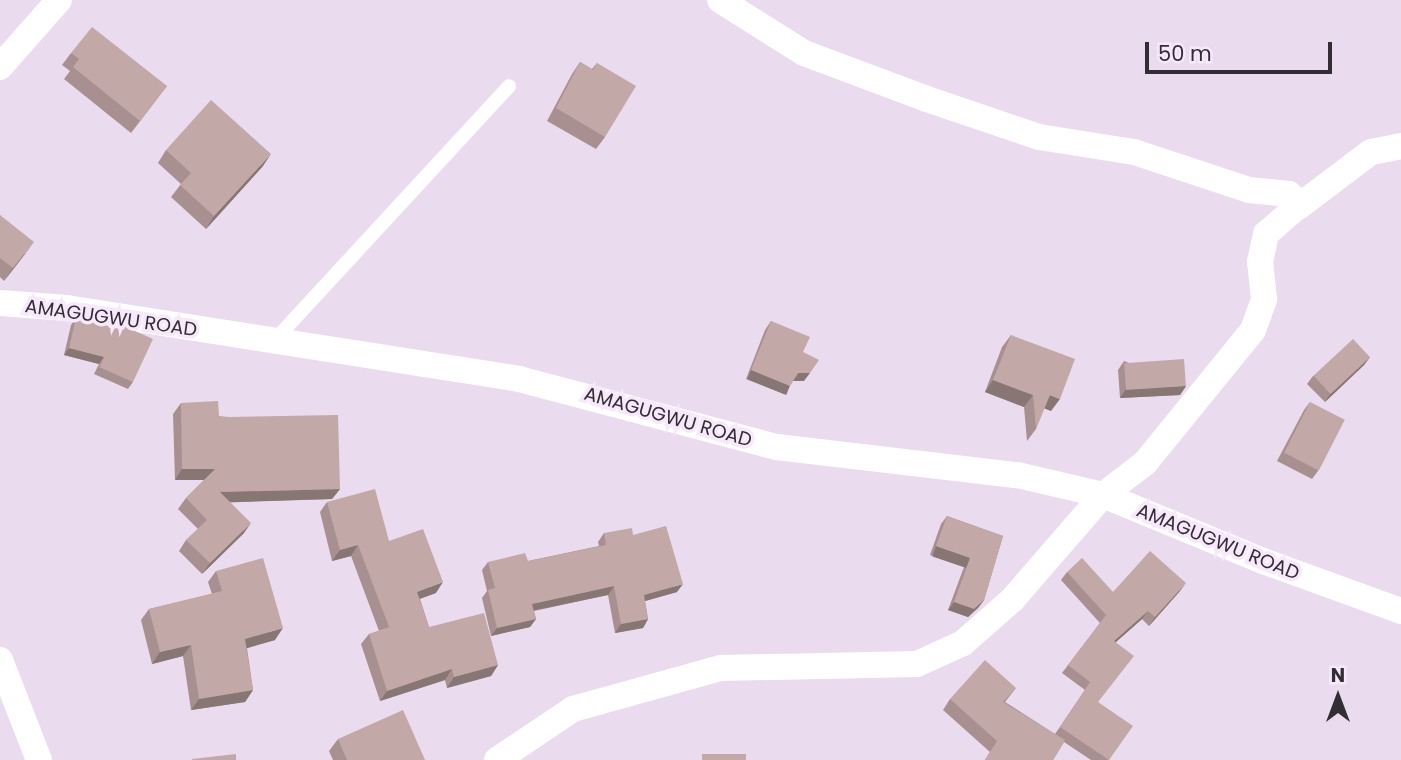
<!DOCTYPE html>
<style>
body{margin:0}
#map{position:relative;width:1401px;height:760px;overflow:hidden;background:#eadbee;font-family:Poppins,sans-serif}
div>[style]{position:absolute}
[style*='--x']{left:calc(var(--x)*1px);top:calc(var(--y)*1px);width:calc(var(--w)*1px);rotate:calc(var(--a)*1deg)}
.service>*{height:14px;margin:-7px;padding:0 7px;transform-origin:7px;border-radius:7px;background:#fff}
.minor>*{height:26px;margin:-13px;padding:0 13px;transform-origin:13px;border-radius:13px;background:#fff}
.wall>*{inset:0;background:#a7908f}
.shaded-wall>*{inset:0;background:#887674;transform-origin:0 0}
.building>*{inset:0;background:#c2a8a6;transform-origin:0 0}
span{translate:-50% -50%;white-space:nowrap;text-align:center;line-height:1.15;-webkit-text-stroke:7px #f7e8fc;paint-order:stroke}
.street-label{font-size:19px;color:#332d34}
.north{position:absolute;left:1303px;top:662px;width:70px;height:70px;-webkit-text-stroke:5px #f7e8fc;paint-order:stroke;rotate:0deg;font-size:19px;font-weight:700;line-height:28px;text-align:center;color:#332d34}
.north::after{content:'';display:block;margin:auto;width:24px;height:32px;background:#332d34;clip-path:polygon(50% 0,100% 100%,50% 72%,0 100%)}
.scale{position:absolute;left:1145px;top:42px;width:187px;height:32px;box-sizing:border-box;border:4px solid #332d34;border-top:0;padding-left:9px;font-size:21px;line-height:24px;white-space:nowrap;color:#332d34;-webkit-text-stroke:5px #f7e8fc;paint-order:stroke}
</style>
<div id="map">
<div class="service">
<div style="--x:273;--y:342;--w:348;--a:-47.3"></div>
</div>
<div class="minor">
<div style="--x:0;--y:67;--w:89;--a:-48.6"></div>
<div style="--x:1298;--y:207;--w:91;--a:-37"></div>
<div style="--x:1371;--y:152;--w:31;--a:-11"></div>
<div style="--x:0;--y:303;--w:67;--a:4.3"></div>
<div style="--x:67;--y:308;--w:458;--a:8.9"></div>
<div style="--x:519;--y:379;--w:267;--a:14.8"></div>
<div style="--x:777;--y:447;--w:242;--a:6.7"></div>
<div style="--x:1017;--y:475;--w:88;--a:13.1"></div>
<div style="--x:1103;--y:495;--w:173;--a:22.4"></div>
<div style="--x:1263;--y:561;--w:147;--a:19.9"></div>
<div style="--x:0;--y:660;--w:107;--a:68.7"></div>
<div style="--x:497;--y:760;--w:92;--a:-33.9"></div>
<div style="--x:573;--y:709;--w:154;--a:-15.5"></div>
<div style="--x:721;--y:668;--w:196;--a:-1.2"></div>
<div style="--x:917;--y:664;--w:51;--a:-24.5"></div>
<div style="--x:963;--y:643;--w:65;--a:-41.3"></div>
<div style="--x:1012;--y:600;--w:139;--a:-49.1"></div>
<div style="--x:1103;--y:495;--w:53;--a:-37.3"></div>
<div style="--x:1145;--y:463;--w:171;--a:-50.9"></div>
<div style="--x:1253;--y:330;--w:33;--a:-70"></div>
<div style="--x:1264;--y:299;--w:37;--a:-96"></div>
<div style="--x:1260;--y:262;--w:29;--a:-78"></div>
<div style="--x:1266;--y:234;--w:45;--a:-41.4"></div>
<div style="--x:1300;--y:204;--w:15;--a:-138"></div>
<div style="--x:1289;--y:194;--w:40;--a:-174.3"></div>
<div style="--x:1249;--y:190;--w:121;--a:-161.7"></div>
<div style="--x:1134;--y:152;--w:96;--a:-171"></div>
<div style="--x:1039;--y:137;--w:118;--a:-161.3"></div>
<div style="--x:927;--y:99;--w:131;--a:-159.5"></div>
<div style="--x:804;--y:53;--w:99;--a:-147.8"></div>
</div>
<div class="wall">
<div style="clip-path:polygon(71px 53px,167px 86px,131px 133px,64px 79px,70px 71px,62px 65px)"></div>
<div style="clip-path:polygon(580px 62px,592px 69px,597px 63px,605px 137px,596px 149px,547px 121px,572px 74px)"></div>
<div style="clip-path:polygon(166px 150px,263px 166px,206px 229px,171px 197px,181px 184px,158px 163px)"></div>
<div style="clip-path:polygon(0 215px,25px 254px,4px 281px,0 277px)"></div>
<div style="clip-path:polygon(76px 318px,133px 382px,128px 389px,94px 374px,99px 364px,64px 355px,71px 325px)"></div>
<div style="clip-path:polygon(771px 321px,803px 352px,804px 381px,793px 381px,784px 394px,746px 379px,765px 330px)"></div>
<div style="clip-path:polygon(1011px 335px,1051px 411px,1044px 408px,1036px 429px,1027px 441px,1024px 407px,985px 392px,1002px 347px)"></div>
<div style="clip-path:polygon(1370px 357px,1364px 365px,1325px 402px,1307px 384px,1313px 376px)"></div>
<div style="clip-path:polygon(1124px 361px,1186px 386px,1180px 395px,1120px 398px,1118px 370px)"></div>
<div style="clip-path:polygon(1310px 402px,1318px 471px,1312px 479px,1277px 461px,1304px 410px)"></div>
<div style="clip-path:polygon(181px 403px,219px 416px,340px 489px,332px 499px,230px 502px,244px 533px,202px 574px,179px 551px,186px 540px,198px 529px,178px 509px,186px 498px,204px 480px,175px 480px,173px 414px)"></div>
<div style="clip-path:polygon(327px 502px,389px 541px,436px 593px,420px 599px,429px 627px,498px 665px,491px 676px,447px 688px,445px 680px,380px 701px,361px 644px,369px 634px,379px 631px,351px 556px,332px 561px,320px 512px)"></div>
<div style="clip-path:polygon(947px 516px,1003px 536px,984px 600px,978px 608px,968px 617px,948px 610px,964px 567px,930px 555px,941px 524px)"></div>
<div style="clip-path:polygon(604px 533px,633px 535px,677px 592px,645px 601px,648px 619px,643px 628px,615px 633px,608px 595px,534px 611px,536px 619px,530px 627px,491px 636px,482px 598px,487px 591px,482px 570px,488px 562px,528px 561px,599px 546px,598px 542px)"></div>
<div style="clip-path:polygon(216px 571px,275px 640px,247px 648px,253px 690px,245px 702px,191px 710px,183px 656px,152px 664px,141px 620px,149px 609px,212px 594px,208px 582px)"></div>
<div style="clip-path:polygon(1067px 572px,1113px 592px,1180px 591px,1149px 626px,1142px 619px,1116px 642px,1098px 703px,1109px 760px,1091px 760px,1064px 742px,1053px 760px,985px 760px,990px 752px,943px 710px,950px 699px,1016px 688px,1005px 702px,1055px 734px,1085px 690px,1062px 673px,1100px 623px,1061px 580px)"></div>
<div style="clip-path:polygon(338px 739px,425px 760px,333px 760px,329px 751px)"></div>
</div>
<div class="shaded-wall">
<div style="clip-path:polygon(271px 154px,263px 166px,206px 229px,214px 216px)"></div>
<div style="clip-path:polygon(34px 242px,25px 254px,4px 281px,13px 268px)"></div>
<div style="clip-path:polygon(69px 348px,104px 357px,99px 364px,64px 355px)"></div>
<div style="clip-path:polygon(1370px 357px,1364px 365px,1325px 402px,1330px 394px)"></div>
<div style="left:751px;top:370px;width:42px;height:10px;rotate:22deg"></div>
<div style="clip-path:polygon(798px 373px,810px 373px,804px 381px,793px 381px)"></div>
<div style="clip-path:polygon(993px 380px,1033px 395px,1024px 407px,985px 392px)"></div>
<div style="clip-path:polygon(1186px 386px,1180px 395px,1120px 398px,1126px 389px)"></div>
<div style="clip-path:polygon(1050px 395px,1060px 399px,1051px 411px,1041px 407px)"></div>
<div style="clip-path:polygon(182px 469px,215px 469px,207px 480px,175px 480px)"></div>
<div style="clip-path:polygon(340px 489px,332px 499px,212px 503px,220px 492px)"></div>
<div style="clip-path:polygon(251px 523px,244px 533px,202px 574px,210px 563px)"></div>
<div style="clip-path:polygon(358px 545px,351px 556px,332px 561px,340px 550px)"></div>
<div style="left:936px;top:546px;width:36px;height:11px;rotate:19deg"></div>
<div style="clip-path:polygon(443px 582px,436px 593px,410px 602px,417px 592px)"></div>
<div style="clip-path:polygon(1186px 583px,1180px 591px,1149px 626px,1155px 617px)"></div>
<div style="clip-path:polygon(683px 584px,677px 592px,638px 603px,644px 595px)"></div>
<div style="clip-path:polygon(614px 586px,608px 595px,526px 612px,532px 604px)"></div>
<div style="clip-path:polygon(984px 600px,978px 608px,968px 617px,948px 610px,954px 602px)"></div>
<div style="clip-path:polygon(1148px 611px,1142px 619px,1108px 649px,1114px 641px)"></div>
<div style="clip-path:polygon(536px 619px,530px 627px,491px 636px,497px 628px)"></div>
<div style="clip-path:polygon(648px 619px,643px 628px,615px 633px,621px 624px)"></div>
<div style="clip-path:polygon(283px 628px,275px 640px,237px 651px,245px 639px)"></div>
<div style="clip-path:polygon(191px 645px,183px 656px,152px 664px,160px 652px)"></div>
<div style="clip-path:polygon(498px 665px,491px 676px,447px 688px,454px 677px)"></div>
<div style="clip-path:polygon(452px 669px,445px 680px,380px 701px,387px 691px)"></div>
<div style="clip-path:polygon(253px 690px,245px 702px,191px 710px,199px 699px)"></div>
</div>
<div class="building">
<div style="clip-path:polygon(92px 27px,167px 86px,140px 121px,73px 67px,79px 59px,71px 53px)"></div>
<div style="clip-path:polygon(580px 62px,593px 70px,597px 63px,636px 86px,605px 137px,556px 108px)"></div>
<div style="clip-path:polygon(211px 100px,271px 154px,214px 216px,180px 185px,191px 173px,166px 150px)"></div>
<div style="clip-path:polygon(0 215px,34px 242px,13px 268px,0 258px)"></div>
<div style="clip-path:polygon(76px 318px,117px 328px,119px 324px,153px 339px,133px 382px,99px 367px,104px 357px,69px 348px)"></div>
<div style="clip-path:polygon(771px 321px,810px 337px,803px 352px,819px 360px,810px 373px,798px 373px,790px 386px,751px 370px)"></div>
<div style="clip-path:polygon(1011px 335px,1075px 359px,1060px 399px,1050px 395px,1036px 429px,1033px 395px,993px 380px)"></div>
<div style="left:1353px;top:339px;width:25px;height:54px;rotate:47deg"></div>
<div style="left:1184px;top:359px;width:27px;height:60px;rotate:86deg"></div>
<div style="clip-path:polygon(218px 401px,219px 416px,229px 417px,338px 415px,340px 489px,220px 492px,251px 523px,210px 563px,186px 540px,207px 520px,186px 498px,215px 469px,182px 469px,181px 403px)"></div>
<div style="left:1310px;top:402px;width:39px;height:57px;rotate:27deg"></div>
<div style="clip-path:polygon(375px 489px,389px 541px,423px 529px,443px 582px,417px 592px,429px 627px,484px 613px,498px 665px,454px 677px,452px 669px,387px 691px,369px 634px,389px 627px,358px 545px,340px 550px,327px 502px)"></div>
<div style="clip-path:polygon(947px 516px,1003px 536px,984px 600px,974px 609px,954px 602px,970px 558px,936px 546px)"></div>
<div style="clip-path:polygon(666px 526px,683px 584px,644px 595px,648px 619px,621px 624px,614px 586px,532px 604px,536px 619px,497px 628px,488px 590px,495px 588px,488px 562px,525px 553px,528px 561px,606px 545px,604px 533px,632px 528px,633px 535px)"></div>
<div style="clip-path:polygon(1150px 551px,1186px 583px,1155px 617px,1148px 611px,1114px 641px,1134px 656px,1098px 702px,1133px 726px,1109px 760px,1060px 727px,1090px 682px,1068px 665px,1106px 615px,1067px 572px,1082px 558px,1113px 592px)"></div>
<div style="clip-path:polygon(263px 558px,283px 628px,245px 639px,253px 690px,199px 699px,191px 645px,160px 652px,149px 609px,222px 591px,216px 571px)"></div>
<div style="clip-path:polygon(985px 660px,1016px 688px,1003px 702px,1065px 740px,1053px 760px,985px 760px,997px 741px,950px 699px)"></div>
<div style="clip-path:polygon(403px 710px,425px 760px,347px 760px,338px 739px)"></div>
<div style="clip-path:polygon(236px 754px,236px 760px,192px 760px,192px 759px)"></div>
<div style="left:702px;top:754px;width:44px;height:6px"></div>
</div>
<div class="street-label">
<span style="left:111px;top:318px;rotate:8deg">AMAGUGWU ROAD</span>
<span style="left:668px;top:417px;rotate:16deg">AMAGUGWU ROAD</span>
<span style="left:1218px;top:542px;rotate:22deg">AMAGUGWU ROAD</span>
</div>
<div class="north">N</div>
<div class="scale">50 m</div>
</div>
